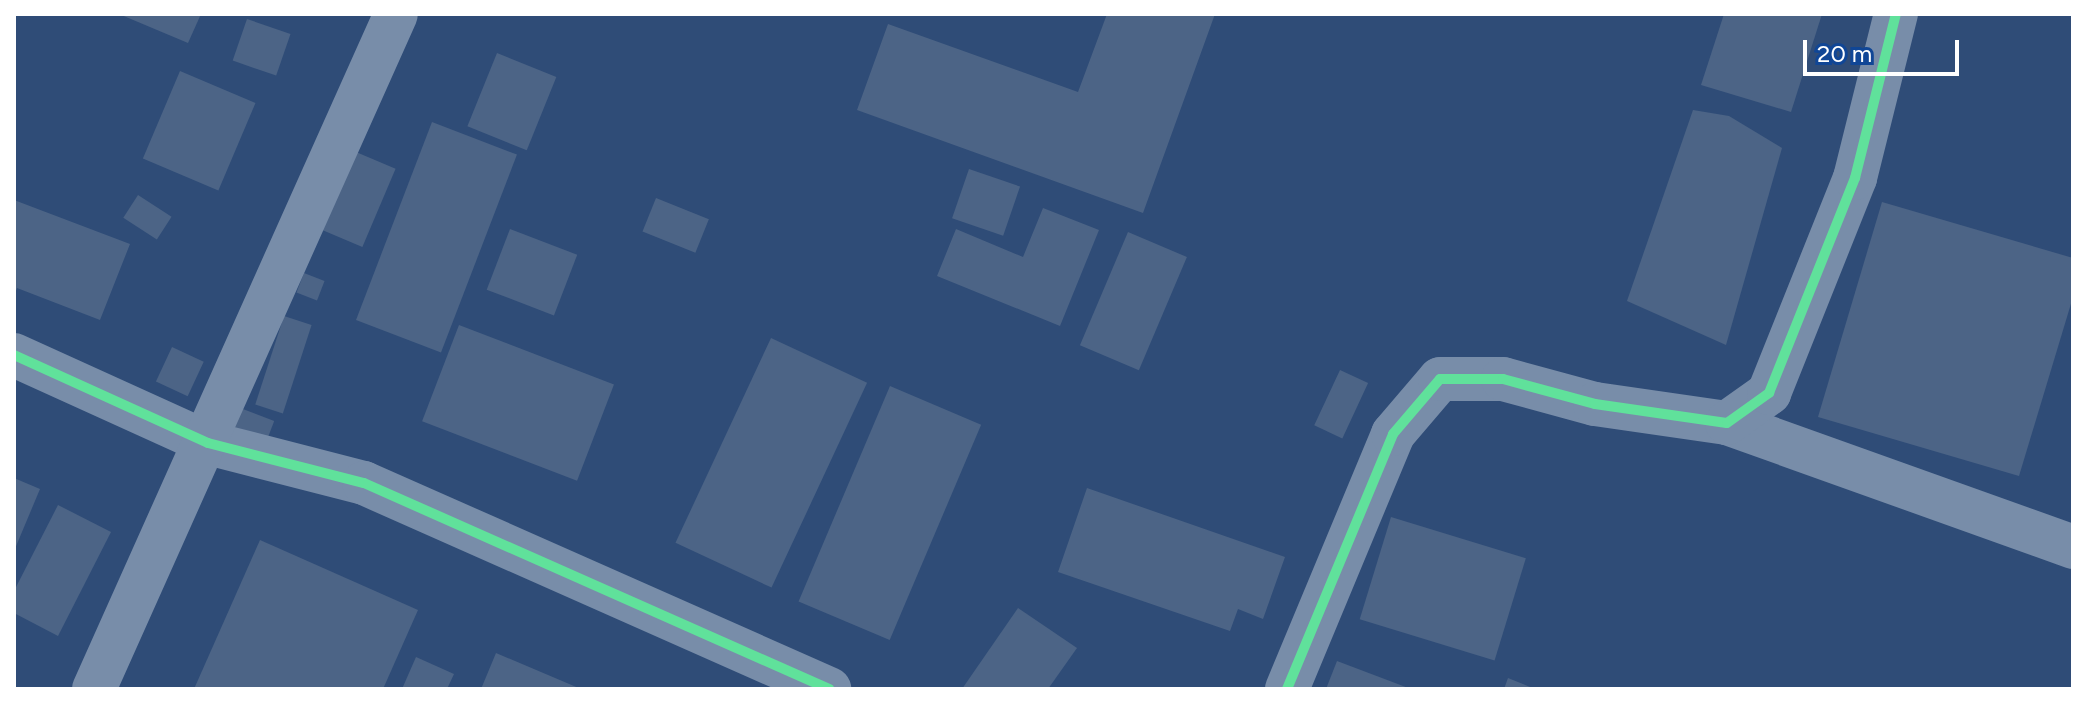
<!DOCTYPE html>
<style>
body{margin:0}
#map{position:relative;width:2087px;height:703px;overflow:hidden;background:#2f4c77;font-family:Figtree,sans-serif}
div>[style]{position:absolute}
[style*='--x']{left:calc(var(--x)*1px);top:calc(var(--y)*1px);width:calc(var(--w)*1px);rotate:calc(var(--a)*1deg)}
.building>*{inset:0;background:#4c6486;transform-origin:0 0}
.street>*{height:44px;margin:-22px;padding:0 22px;transform-origin:22px;border-radius:22px;background:#788da9}
.cycleway>*{height:10px;margin:-5px;padding:0 5px;transform-origin:5px;border-radius:5px;background:#60e19b}
span{translate:-50% -50%;white-space:nowrap;text-align:center;line-height:1.15;-webkit-text-stroke:6px #104696;paint-order:stroke}
.frame{position:absolute;inset:0;border:16px solid #fff;pointer-events:none}
.scale{position:absolute;left:1803px;top:40px;width:156px;height:36px;box-sizing:border-box;border:4px solid #fff;border-top:0;padding-left:10px;font-size:24px;line-height:28px;white-space:nowrap;color:#fff;-webkit-text-stroke:6px #104696;paint-order:stroke}
</style>
<div id="map">
<div class="building">
<div style="clip-path:polygon(119px 14px,201px 14px,188px 43px)"></div>
<div style="clip-path:polygon(1107px 14px,1215px 14px,1143px 213px,857px 110px,888px 24px,1078px 92px)"></div>
<div style="clip-path:polygon(1724px 14px,1822px 14px,1791px 112px,1701px 85px)"></div>
<div style="left:247px;top:19px;width:46px;height:44px;rotate:19deg"></div>
<div style="left:497px;top:53px;width:64px;height:79px;rotate:22deg"></div>
<div style="left:180px;top:71px;width:82px;height:95px;rotate:23deg"></div>
<div style="clip-path:polygon(1693px 110px,1729px 116px,1782px 148px,1726px 345px,1627px 301px)"></div>
<div style="left:432px;top:122px;width:91px;height:212px;rotate:21deg"></div>
<div style="left:356px;top:152px;width:43px;height:85px;rotate:23deg"></div>
<div style="left:969px;top:169px;width:54px;height:52px;rotate:19deg"></div>
<div style="left:138px;top:195px;width:40px;height:27px;rotate:33deg"></div>
<div style="left:656px;top:198px;width:57px;height:36px;rotate:22deg"></div>
<div style="clip-path:polygon(14px 200px,130px 244px,100px 320px,17px 288px,14px 296px)"></div>
<div style="clip-path:polygon(1882px 202px,2073px 258px,2073px 297px,2019px 476px,1818px 417px)"></div>
<div style="clip-path:polygon(1043px 208px,1099px 230px,1060px 326px,937px 276px,956px 229px,1023px 257px)"></div>
<div style="left:510px;top:229px;width:72px;height:65px;rotate:21deg"></div>
<div style="left:1128px;top:232px;width:64px;height:123px;rotate:23deg"></div>
<div style="left:304px;top:273px;width:22px;height:21px;rotate:21deg"></div>
<div style="left:284px;top:316px;width:29px;height:93px;rotate:18deg"></div>
<div style="left:459px;top:325px;width:166px;height:103px;rotate:21deg"></div>
<div style="left:771px;top:338px;width:106px;height:226px;rotate:25deg"></div>
<div style="left:172px;top:347px;width:35px;height:38px;rotate:25deg"></div>
<div style="left:1340px;top:370px;width:31px;height:61px;rotate:25deg"></div>
<div style="left:890px;top:386px;width:99px;height:234px;rotate:23deg"></div>
<div style="left:235px;top:406px;width:42px;height:23px;rotate:21deg"></div>
<div style="clip-path:polygon(14px 478px,40px 489px,14px 551px)"></div>
<div style="clip-path:polygon(1087px 488px,1285px 557px,1263px 619px,1238px 609px,1230px 631px,1058px 572px)"></div>
<div style="clip-path:polygon(58px 505px,111px 532px,58px 636px,14px 613px,14px 591px)"></div>
<div style="left:1391px;top:517px;width:141px;height:107px;rotate:17deg"></div>
<div style="clip-path:polygon(260px 540px,418px 610px,383px 689px,194px 689px)"></div>
<div style="clip-path:polygon(1018px 608px,1077px 648px,1048px 689px,962px 689px)"></div>
<div style="clip-path:polygon(496px 653px,581px 689px,481px 689px)"></div>
<div style="clip-path:polygon(416px 657px,454px 674px,447px 689px,402px 689px)"></div>
<div style="clip-path:polygon(1337px 661px,1411px 689px,1326px 689px)"></div>
<div style="clip-path:polygon(1508px 678px,1535px 689px,1504px 689px)"></div>
</div>
<div class="street">
<div style="--x:14;--y:355;--w:213;--a:24.4"></div>
<div style="--x:208;--y:443;--w:161;--a:14.4"></div>
<div style="--x:364;--y:483;--w:509;--a:23.89"></div>
<div style="--x:1727;--y:423;--w:368;--a:19.7"></div>
<div style="--x:94;--y:689;--w:739;--a:-65.9"></div>
<div style="--x:1287;--y:689;--w:276;--a:-67.4"></div>
<div style="--x:1393;--y:434;--w:72;--a:-49.5"></div>
<div style="--x:1440;--y:379;--w:63;--a:0"></div>
<div style="--x:1503;--y:379;--w:95;--a:15.2"></div>
<div style="--x:1595;--y:404;--w:133;--a:8.2"></div>
<div style="--x:1727;--y:423;--w:52;--a:-35.5"></div>
<div style="--x:1769;--y:393;--w:232;--a:-68.2"></div>
<div style="--x:1855;--y:178;--w:169;--a:-76"></div>
</div>
<div class="cycleway">
<div style="--x:14;--y:355;--w:213;--a:24.4"></div>
<div style="--x:208;--y:443;--w:161;--a:14.4"></div>
<div style="--x:364;--y:483;--w:509;--a:23.89"></div>
<div style="--x:1287;--y:689;--w:276;--a:-67.4"></div>
<div style="--x:1393;--y:434;--w:72;--a:-49.5"></div>
<div style="--x:1440;--y:379;--w:63;--a:0"></div>
<div style="--x:1503;--y:379;--w:95;--a:15.2"></div>
<div style="--x:1595;--y:404;--w:133;--a:8.2"></div>
<div style="--x:1727;--y:423;--w:52;--a:-35.5"></div>
<div style="--x:1769;--y:393;--w:232;--a:-68.2"></div>
<div style="--x:1855;--y:178;--w:169;--a:-76"></div>
</div>
<div class="frame"></div>
<div class="scale">20 m</div>
</div>
